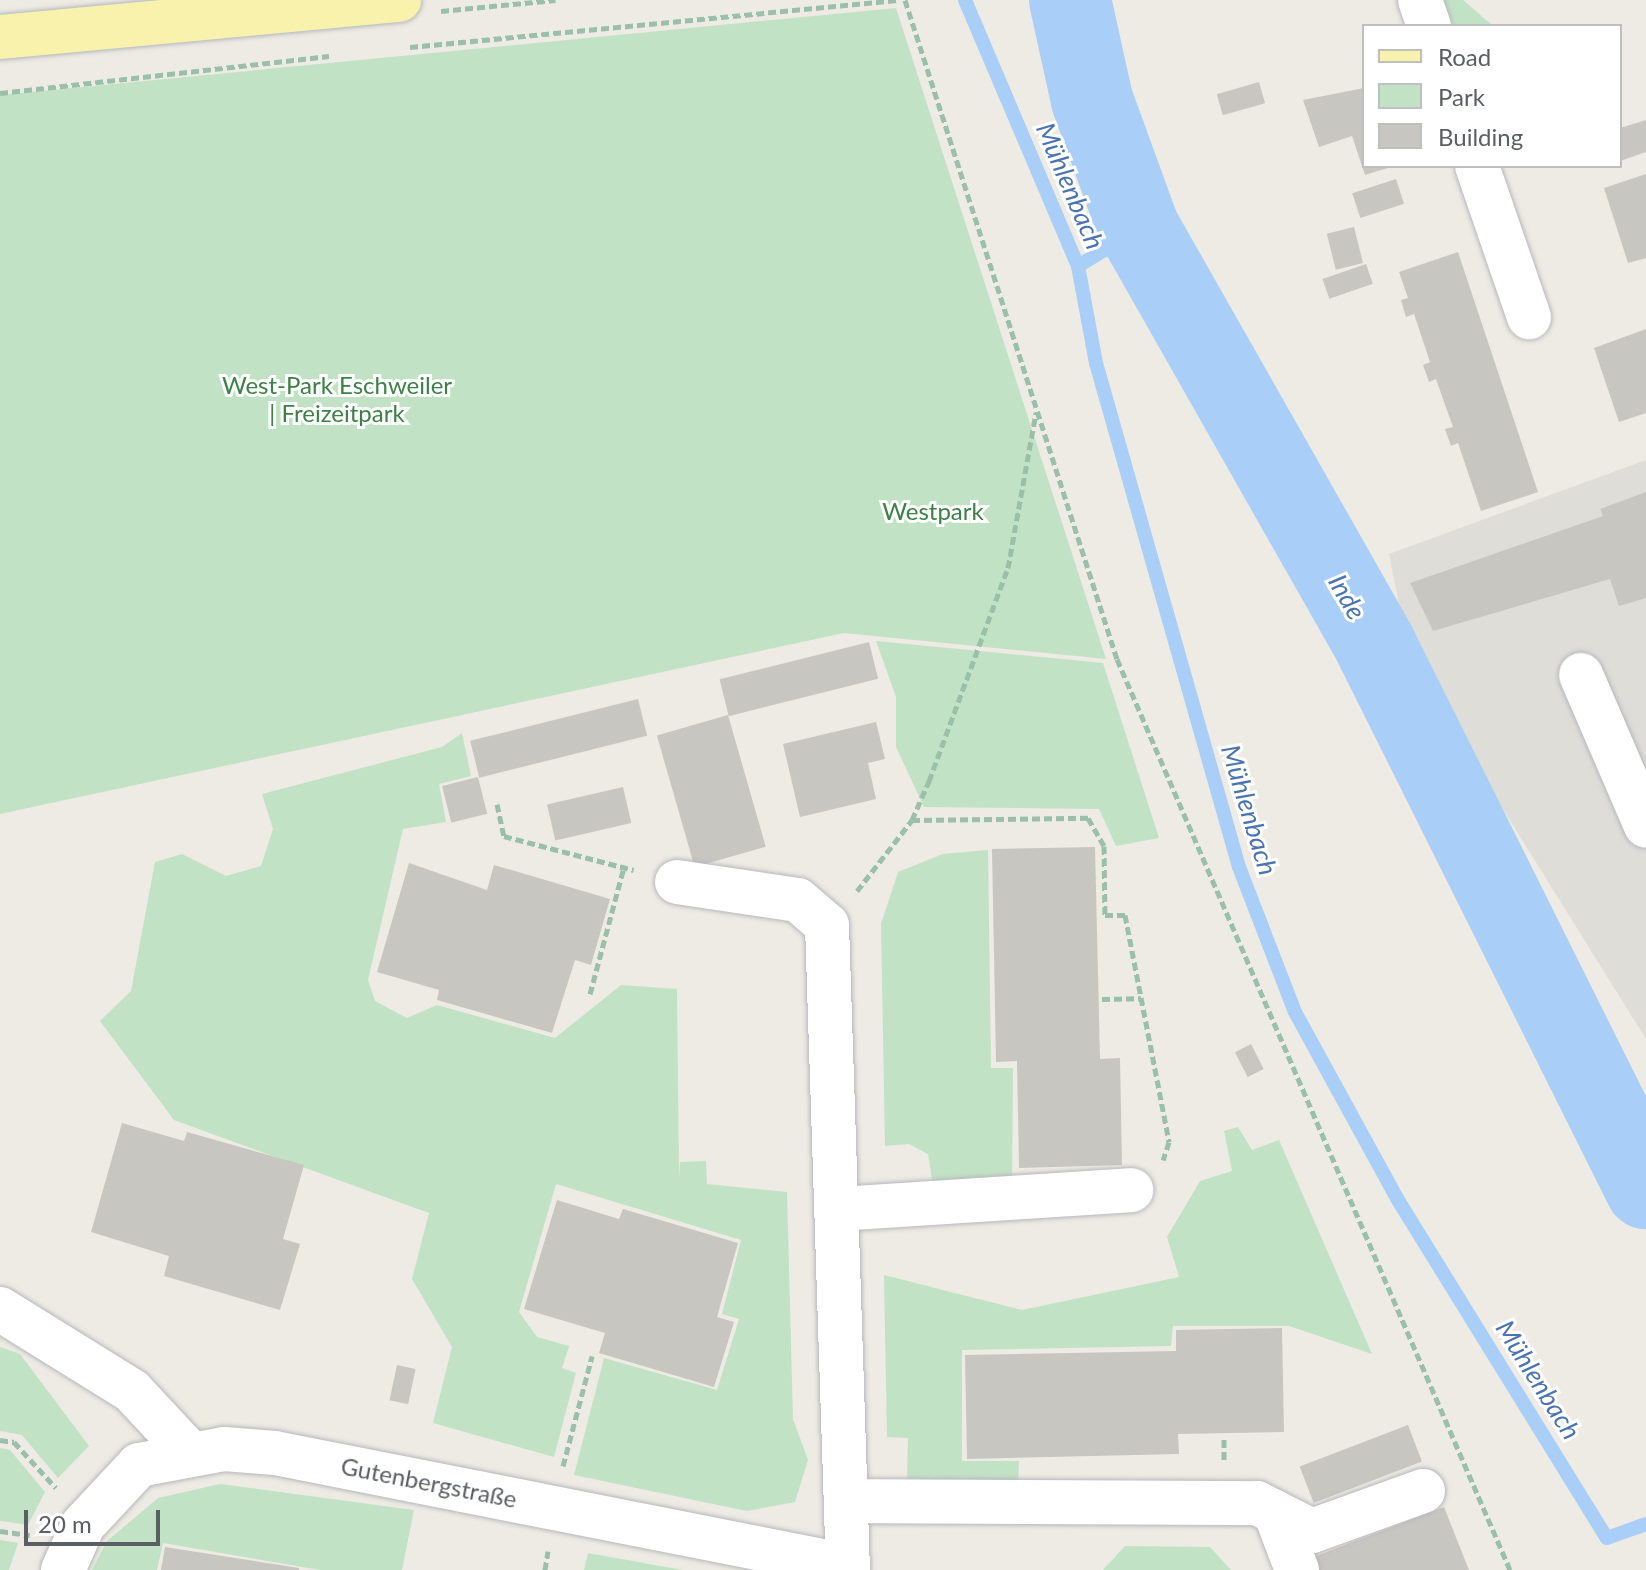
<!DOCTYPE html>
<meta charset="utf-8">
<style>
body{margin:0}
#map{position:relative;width:1646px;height:1570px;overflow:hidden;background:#edebe3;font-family:Lato,sans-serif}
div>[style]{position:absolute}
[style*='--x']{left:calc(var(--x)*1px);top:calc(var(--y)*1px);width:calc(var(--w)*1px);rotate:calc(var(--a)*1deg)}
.industrial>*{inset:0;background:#deddd8}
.green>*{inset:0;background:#c2e2c5}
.stream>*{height:14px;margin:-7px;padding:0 7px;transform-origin:7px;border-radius:7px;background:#a9cef7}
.river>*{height:82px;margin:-41px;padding:0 41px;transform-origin:41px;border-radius:41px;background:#a9cef7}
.building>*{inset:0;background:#c8c6c0;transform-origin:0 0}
.path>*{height:5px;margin-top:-2.5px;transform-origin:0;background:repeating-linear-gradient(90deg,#9ac0a9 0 8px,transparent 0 12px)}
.roads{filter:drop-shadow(0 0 2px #b6b8bc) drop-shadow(0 0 2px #b6b8bc)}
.minor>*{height:44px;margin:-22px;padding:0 22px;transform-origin:22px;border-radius:22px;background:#fff}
.major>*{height:44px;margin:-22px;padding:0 22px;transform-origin:22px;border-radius:22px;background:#f8f2ad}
span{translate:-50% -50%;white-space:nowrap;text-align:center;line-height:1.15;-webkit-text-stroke:6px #fff;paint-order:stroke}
.park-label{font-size:24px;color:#3c8145}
.street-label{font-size:24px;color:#5b5e63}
.water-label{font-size:26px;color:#4a73b1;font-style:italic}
.legend{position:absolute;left:1362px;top:24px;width:260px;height:144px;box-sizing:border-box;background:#fff;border:2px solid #bdbfc1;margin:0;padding:10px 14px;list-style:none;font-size:24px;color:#5b5e63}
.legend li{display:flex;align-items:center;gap:16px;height:40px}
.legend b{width:40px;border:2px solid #bdbfc1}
.scale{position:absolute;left:24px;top:1510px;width:136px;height:36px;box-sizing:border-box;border:4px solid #5b5e63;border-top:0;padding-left:10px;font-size:24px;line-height:28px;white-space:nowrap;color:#5b5e63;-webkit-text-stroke:6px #fff;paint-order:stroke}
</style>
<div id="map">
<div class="industrial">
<div style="clip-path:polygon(1646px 460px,1646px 1039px,1410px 660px,1389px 554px)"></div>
</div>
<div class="green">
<div style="clip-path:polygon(1442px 0,1463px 0,1493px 26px,1450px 26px)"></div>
<div style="clip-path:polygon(896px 8px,1106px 659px,844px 633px,0 814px,0 95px)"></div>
<div style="clip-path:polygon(876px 641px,1103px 663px,1159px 838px,1116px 846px,1099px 809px,924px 807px,896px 747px,896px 697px)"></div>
<div style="clip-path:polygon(462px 733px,471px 776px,439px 784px,446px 822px,403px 829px,368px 980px,375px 1001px,407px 1018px,437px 1005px,555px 1038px,621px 985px,677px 989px,679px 1178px,680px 1162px,706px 1161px,707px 1184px,787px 1192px,793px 1419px,808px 1460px,795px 1502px,747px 1511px,574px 1475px,604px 1358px,717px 1390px,739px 1319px,722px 1314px,741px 1240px,556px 1184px,519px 1312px,537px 1337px,569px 1346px,562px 1368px,576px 1373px,554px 1457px,433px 1423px,452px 1347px,412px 1279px,429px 1213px,174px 1120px,100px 1021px,131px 991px,155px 862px,182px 854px,226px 876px,261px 866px,273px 829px,262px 794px,442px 747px)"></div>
<div style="clip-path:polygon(988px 850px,991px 1068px,1013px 1068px,1012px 1186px,934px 1191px,928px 1154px,909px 1144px,885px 1146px,881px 924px,898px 872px,943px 854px)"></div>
<div style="clip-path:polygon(1238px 1127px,1252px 1150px,1279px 1140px,1372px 1354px,1289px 1326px,1173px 1326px,1171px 1346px,962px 1350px,962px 1461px,1019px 1461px,1018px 1482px,907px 1480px,908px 1438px,887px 1437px,884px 1275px,1022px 1310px,1179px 1277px,1167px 1237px,1200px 1181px,1232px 1171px,1224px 1131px)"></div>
<div style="clip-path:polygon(0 1347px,20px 1354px,89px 1446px,58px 1478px,22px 1435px,0 1431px)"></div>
<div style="clip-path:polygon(0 1448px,10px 1450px,45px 1492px,28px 1525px,0 1521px)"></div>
<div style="clip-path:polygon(220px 1484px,414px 1510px,402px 1570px,320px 1570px,163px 1543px,157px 1570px,92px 1570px,107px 1541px,158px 1498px)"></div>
<div style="clip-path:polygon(0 1540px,18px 1543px,9px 1570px,0 1570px)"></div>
<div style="clip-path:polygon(1125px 1546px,1210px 1547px,1231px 1570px,1103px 1570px)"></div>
<div style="clip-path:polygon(588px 1553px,683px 1570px,584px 1570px)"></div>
</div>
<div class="stream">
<div style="--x:965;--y:0;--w:289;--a:67"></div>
<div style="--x:1078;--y:266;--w:99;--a:79.5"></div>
<div style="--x:1096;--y:363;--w:524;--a:74.16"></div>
<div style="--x:1239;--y:867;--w:155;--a:68.9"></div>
<div style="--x:1295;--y:1012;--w:214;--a:61.3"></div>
<div style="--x:1398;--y:1200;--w:397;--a:58.3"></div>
<div style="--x:1607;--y:1538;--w:41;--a:-19.7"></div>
<div style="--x:1078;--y:266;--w:71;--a:-31.2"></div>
</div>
<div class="river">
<div style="--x:1070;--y:0;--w:102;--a:77.6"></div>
<div style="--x:1092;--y:100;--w:137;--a:70"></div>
<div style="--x:1139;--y:229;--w:481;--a:60.4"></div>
<div style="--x:1376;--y:647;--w:605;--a:63.48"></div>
</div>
<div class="building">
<div style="left:1259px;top:82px;width:22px;height:44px;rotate:74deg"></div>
<div style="clip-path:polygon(1364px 88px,1364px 166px,1391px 167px,1365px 175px,1352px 136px,1319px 147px,1303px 100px)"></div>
<div style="clip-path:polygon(1646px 120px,1646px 152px,1620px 161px,1620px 128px)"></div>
<div style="clip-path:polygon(1646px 174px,1646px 258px,1628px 263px,1604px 188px)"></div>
<div style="left:1396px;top:179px;width:26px;height:46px;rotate:72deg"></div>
<div style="left:1354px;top:227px;width:37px;height:28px;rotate:76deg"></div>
<div style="clip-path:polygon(1458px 252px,1538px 492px,1481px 511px,1458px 443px,1451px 446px,1445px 429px,1453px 427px,1436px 379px,1429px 382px,1423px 365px,1430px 362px,1414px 314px,1406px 317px,1401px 300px,1408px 298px,1399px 272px)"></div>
<div style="left:1366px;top:264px;width:21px;height:46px;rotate:71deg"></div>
<div style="clip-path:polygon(1646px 329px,1646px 413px,1619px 422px,1594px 348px)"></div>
<div style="clip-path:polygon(1646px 492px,1646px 598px,1619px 606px,1610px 579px,1433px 631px,1410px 583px,1603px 516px,1600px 509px)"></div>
<div style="left:869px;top:642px;width:38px;height:154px;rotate:76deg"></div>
<div style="left:638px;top:699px;width:38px;height:173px;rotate:76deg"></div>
<div style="left:728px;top:715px;width:137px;height:74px;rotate:74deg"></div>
<div style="clip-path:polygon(876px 722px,885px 759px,868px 763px,876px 799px,800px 817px,783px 744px)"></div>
<div style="left:478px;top:777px;width:38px;height:37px;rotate:76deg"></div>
<div style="left:623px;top:787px;width:37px;height:78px;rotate:77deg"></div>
<div style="clip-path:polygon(1095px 847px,1100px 1059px,1120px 1058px,1122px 1165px,1019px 1168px,1017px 1061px,996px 1062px,992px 849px)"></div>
<div style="clip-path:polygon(409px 863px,487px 890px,494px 865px,610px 899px,591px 965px,575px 960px,552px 1033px,437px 1000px,439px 990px,377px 972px)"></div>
<div style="left:1251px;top:1044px;width:28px;height:18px;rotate:63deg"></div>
<div style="clip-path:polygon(122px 1123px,184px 1141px,187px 1132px,304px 1165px,283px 1239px,300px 1244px,280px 1310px,164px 1276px,169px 1256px,91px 1232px)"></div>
<div style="clip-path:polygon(557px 1200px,619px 1219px,623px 1209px,738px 1243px,717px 1317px,734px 1322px,714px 1387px,599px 1353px,605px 1333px,524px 1309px)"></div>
<div style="clip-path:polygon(1282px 1328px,1284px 1432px,1178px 1434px,1179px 1454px,967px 1459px,965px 1355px,1176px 1351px,1176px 1330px)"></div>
<div style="left:397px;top:1365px;width:19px;height:36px;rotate:12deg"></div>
<div style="left:1408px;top:1425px;width:39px;height:116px;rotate:69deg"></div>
<div style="clip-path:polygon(1444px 1507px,1469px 1570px,1301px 1570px,1298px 1563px)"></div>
<div style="clip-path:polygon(165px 1547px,299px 1568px,299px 1570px,161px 1570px)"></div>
</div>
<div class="path">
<div style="--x:905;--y:0;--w:692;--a:72.17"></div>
<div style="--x:1117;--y:659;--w:992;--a:66.66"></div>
<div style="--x:441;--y:11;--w:115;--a:-5.5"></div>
<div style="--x:410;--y:47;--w:492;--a:-5.5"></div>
<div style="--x:0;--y:93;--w:331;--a:-6.4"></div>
<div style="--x:497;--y:804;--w:33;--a:78"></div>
<div style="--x:504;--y:836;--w:134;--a:14.7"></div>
<div style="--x:912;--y:820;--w:176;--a:-0.7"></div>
<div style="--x:1088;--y:818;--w:32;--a:60"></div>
<div style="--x:1104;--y:846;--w:69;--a:89.2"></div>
<div style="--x:1105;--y:915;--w:20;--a:0"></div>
<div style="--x:1125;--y:915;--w:231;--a:79"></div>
<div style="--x:1169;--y:1142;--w:19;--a:108"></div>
<div style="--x:857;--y:891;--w:90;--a:-52.2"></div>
<div style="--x:912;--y:820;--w:43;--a:-66.4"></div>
<div style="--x:929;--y:781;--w:227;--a:-69.7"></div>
<div style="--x:1008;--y:568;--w:158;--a:-79.8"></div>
<div style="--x:590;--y:994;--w:131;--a:-75"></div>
<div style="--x:1102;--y:999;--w:39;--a:-1"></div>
<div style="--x:0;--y:1440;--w:14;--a:8"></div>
<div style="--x:14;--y:1442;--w:62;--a:47.6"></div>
<div style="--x:1224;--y:1460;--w:23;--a:-90"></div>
<div style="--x:563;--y:1466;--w:114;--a:-75.2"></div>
<div style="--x:0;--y:1531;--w:30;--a:8"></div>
<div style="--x:545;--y:1570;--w:19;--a:-81"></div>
</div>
<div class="roads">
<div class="minor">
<div style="--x:1420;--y:0;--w:28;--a:71"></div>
<div style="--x:1477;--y:166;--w:160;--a:71"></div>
<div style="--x:1581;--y:675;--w:164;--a:66.7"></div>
<div style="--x:677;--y:882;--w:122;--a:8.5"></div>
<div style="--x:798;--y:900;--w:38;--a:41"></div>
<div style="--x:827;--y:925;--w:645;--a:88.14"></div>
<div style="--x:839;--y:1209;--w:293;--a:-3.7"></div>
<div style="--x:0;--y:1309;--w:155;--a:31.8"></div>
<div style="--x:132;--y:1391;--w:81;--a:47"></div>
<div style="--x:846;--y:1501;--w:411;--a:0.3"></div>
<div style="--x:1257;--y:1503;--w:62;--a:27"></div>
<div style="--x:1312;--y:1531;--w:118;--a:-19.8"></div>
<div style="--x:1275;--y:1512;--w:62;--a:69.2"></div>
<div style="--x:63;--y:1570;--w:49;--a:-66"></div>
<div style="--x:83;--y:1525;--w:82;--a:-47"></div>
<div style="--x:139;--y:1465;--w:86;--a:-10.7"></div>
<div style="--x:224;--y:1449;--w:51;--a:4.5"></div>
<div style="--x:275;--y:1453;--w:584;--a:11.16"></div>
</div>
<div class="major">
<div style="--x:0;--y:37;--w:401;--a:-5.3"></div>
</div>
</div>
<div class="park-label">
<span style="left:337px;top:399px">West-Park Eschweiler<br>| Freizeitpark</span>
<span style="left:933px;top:511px">Westpark</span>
</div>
<div class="street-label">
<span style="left:429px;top:1482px;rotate:11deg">Gutenbergstraße</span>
</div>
<div class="water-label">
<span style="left:1070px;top:186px;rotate:67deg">Mühlenbach</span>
<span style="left:1347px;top:597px;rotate:60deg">Inde</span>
<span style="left:1249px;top:810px;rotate:73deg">Mühlenbach</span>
<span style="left:1538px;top:1380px;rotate:58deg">Mühlenbach</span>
</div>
<ul class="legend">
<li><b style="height:10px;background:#f8f2ad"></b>Road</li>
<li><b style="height:22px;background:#c2e2c5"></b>Park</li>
<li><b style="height:22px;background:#c8c6c0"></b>Building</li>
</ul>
<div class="scale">20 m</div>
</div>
